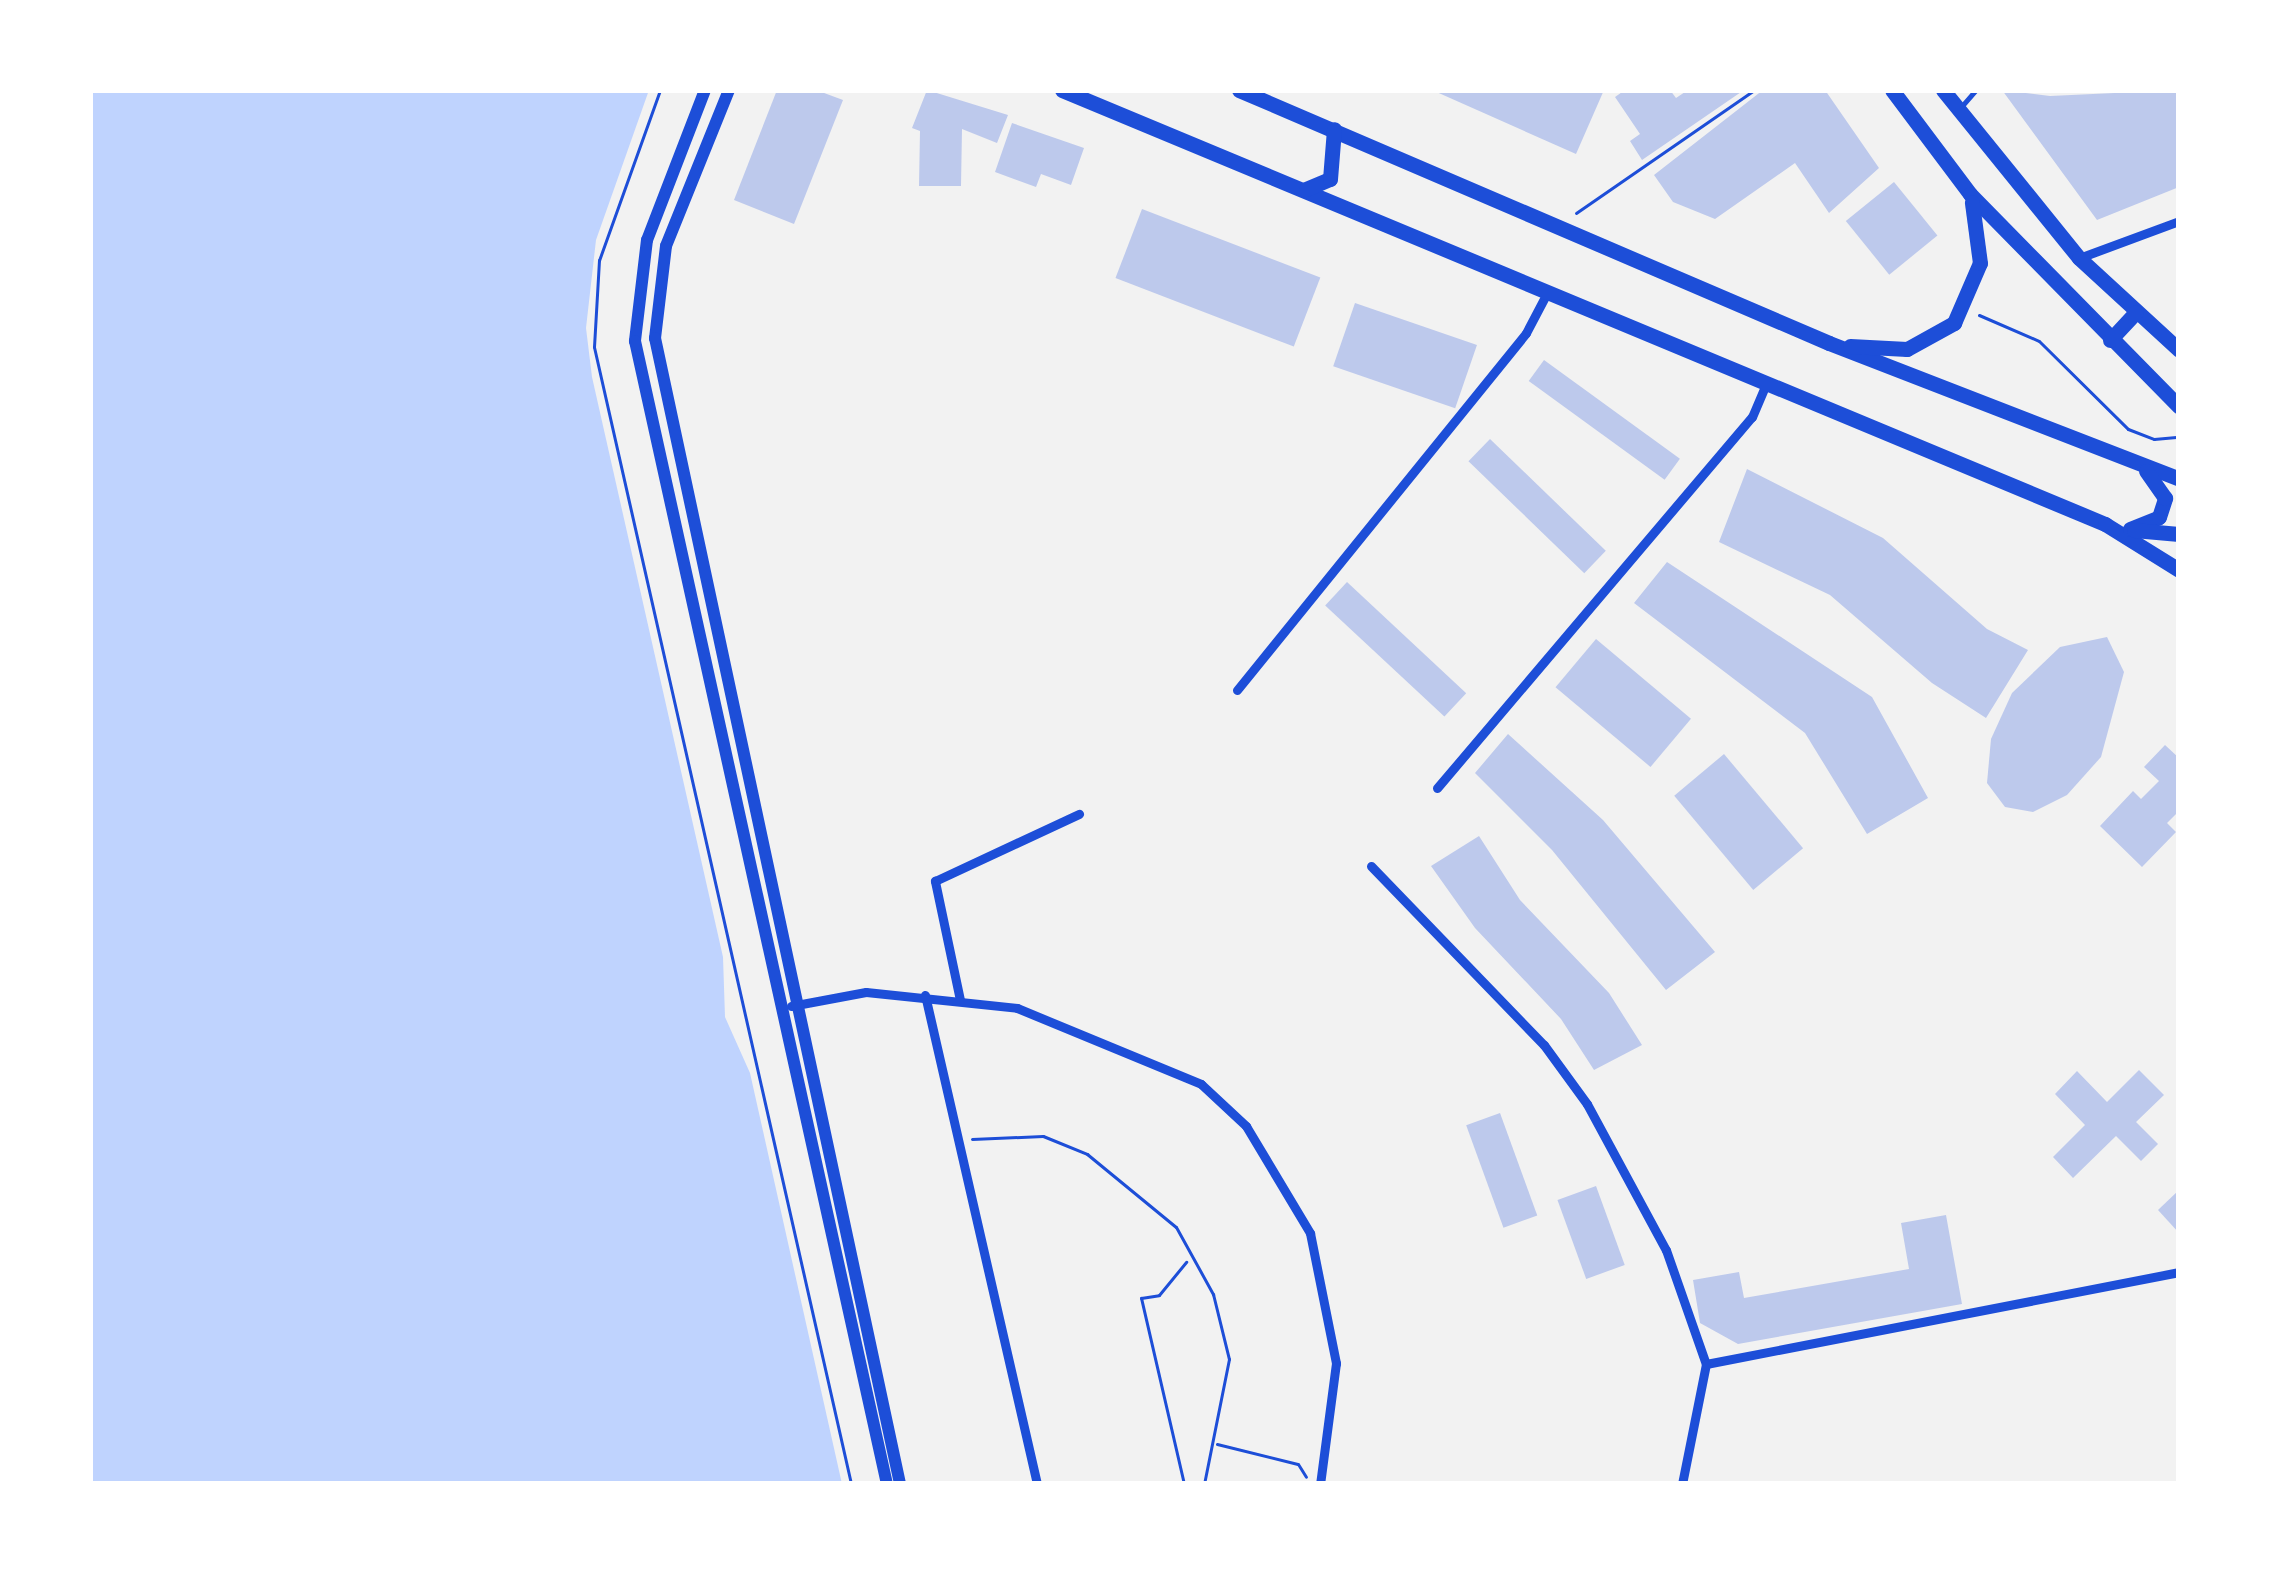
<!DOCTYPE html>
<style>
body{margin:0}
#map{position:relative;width:2269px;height:1574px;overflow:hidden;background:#f2f2f2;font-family:"Crimson Pro",serif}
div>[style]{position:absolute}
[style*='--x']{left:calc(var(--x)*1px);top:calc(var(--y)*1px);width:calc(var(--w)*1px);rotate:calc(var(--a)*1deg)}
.water>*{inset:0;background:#bfd3fe}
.building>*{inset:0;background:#bdc9ec;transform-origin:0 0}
.path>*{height:3px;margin:-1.5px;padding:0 1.5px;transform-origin:1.5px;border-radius:1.5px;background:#1d4ed8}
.service>*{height:4.5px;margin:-2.25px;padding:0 2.25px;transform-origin:2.25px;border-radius:2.25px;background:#1d4ed8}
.minor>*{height:9px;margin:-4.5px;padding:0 4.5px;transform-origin:4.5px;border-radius:4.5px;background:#1d4ed8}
.tertiary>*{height:12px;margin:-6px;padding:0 6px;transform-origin:6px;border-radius:6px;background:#1d4ed8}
.primary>*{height:15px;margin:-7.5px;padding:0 7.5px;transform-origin:7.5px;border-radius:7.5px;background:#1d4ed8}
span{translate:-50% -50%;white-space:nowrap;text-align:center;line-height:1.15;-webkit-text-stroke:9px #fff;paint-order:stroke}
.frame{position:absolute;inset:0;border:93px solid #fff;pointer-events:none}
</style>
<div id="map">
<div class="water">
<div style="clip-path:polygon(90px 90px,649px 90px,596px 240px,586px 328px,592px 377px,723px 957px,725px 1017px,750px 1073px,842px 1484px,90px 1484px)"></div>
</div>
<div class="building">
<div style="clip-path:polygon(777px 90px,816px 90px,843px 100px,794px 224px,734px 200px)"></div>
<div style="clip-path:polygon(927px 90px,1008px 115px,997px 143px,962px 129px,961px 186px,919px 186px,920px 131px,912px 128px)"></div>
<div style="clip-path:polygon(1432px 90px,1604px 90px,1576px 154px)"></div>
<div style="clip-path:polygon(1625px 90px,1670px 90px,1676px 98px,1688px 90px,1744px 90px,1642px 160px,1630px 141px,1640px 134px,1615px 97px)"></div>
<div style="clip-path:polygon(1763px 90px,1825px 90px,1879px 168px,1829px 213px,1795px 163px,1715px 219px,1673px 202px,1654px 175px)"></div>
<div style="clip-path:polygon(2002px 90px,2050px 96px,2179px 90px,2179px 187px,2097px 220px)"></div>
<div style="clip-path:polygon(1012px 123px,1084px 148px,1071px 185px,1041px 174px,1036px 187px,995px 172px)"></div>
<div style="left:1894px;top:182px;width:69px;height:62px;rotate:51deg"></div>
<div style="left:1142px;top:209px;width:191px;height:74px;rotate:21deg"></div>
<div style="left:1355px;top:303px;width:129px;height:67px;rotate:19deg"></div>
<div style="left:1544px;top:360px;width:168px;height:26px;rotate:36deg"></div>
<div style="left:1490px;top:439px;width:161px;height:31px;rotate:44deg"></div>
<div style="clip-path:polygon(1747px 469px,1883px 538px,1987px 629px,2028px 650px,1986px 718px,1932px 683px,1830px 595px,1719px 542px)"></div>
<div style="clip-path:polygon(1667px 562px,1872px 697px,1928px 798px,1867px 834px,1805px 733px,1634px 603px)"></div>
<div style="left:1347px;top:582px;width:163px;height:32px;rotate:43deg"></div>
<div style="clip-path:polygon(2107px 637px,2124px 672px,2101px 757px,2067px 795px,2033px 812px,2005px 807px,1987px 783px,1991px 739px,2012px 693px,2060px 647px)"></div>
<div style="left:1596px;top:639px;width:124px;height:63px;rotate:40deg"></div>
<div style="clip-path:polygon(1508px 734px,1603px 820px,1715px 952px,1666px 990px,1552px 850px,1475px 773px)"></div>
<div style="clip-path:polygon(2165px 745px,2179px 758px,2179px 811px,2167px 823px,2176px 832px,2142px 867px,2100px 826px,2133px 791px,2141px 799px,2159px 781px,2144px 767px)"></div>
<div style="left:1724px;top:754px;width:123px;height:65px;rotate:50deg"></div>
<div style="clip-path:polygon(1479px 836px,1520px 900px,1609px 993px,1642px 1045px,1594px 1070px,1561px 1019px,1475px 928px,1431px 866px)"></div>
<div style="clip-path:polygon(2139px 1070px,2164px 1095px,2136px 1122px,2158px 1144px,2141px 1161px,2116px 1136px,2073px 1178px,2053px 1157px,2085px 1125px,2055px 1094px,2077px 1071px,2107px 1102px)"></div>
<div style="left:1500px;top:1113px;width:109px;height:36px;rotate:70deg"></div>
<div style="left:1596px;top:1186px;width:84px;height:41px;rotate:70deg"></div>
<div style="clip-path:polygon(2179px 1190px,2179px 1233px,2158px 1210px)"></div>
<div style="clip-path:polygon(1946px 1215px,1962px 1304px,1738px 1344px,1700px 1323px,1693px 1280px,1739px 1272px,1744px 1298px,1909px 1269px,1901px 1223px)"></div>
</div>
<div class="path">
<div style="--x:660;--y:90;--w:181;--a:109.7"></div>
<div style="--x:599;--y:260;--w:87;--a:93.3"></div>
<div style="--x:594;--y:347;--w:1166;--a:77.26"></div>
<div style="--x:1576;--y:213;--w:216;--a:-34.6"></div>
<div style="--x:1979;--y:315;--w:65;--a:23.4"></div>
<div style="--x:2039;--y:341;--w:125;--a:44.7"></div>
<div style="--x:2128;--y:429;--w:28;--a:21"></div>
<div style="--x:2154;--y:439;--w:25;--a:-5"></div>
<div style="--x:972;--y:1139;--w:71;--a:-2.4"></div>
<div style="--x:1043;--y:1136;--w:48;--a:22.2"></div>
<div style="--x:1087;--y:1154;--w:115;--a:39.4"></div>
<div style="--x:1176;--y:1227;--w:77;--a:61.1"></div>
<div style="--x:1213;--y:1294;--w:67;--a:76.2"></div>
<div style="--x:1229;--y:1359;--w:127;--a:101.3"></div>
<div style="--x:1217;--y:1444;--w:83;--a:13.9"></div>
<div style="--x:1298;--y:1464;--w:15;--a:58"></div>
<div style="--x:1184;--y:1484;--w:191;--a:-103"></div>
<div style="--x:1141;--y:1298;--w:18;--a:-9"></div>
<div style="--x:1159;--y:1295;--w:43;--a:-50.7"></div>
</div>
<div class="service">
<div style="--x:1962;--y:106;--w:21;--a:-49"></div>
</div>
<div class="minor">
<div style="--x:2079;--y:258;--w:107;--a:-20.3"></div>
<div style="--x:1237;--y:690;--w:459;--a:-51"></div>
<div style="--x:1526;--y:333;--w:45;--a:-62.3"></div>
<div style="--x:1437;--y:788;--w:487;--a:-49.7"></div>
<div style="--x:1752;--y:417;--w:38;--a:-67"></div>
<div style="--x:1371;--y:866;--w:249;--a:46"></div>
<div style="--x:1544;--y:1045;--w:73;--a:53.9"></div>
<div style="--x:1587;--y:1104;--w:166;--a:61.6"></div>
<div style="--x:1666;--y:1250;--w:121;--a:70.7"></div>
<div style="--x:925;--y:995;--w:502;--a:77.1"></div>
<div style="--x:960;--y:1000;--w:122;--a:-101.9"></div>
<div style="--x:935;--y:881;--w:159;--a:-25"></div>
<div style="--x:791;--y:1006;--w:76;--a:-10.6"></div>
<div style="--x:866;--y:992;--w:152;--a:6"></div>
<div style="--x:1017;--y:1008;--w:199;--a:22.4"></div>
<div style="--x:1201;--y:1084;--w:62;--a:43"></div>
<div style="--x:1246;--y:1126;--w:125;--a:59.1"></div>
<div style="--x:1310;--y:1233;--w:133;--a:78.7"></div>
<div style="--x:1336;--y:1363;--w:122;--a:97.5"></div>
<div style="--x:1706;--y:1364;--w:482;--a:-11"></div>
<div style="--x:1682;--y:1484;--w:122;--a:-78.7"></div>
</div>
<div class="tertiary">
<div style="--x:705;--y:90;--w:161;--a:111.1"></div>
<div style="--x:647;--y:240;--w:102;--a:96.8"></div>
<div style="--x:635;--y:341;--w:1170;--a:77.57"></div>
<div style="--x:729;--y:90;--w:168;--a:112"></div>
<div style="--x:666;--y:246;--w:93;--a:96.8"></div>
<div style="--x:655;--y:338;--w:1172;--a:77.93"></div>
</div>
<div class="primary">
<div style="--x:1062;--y:90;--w:1130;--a:22.59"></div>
<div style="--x:2105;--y:524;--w:87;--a:31.9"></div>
<div style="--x:1239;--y:90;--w:642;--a:23.21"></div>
<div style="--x:1829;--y:343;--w:375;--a:21.2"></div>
<div style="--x:1892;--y:90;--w:130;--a:53.1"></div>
<div style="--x:1970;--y:194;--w:298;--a:45.5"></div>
<div style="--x:1943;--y:90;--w:216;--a:51"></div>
<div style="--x:2079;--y:258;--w:136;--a:42.6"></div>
<div style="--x:1306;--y:189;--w:26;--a:-23"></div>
<div style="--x:1330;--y:179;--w:50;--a:-85.4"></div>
<div style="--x:2110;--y:340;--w:38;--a:-47"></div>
<div style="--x:1850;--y:346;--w:57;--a:3"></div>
<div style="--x:1907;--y:349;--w:54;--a:-29"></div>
<div style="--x:1954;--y:323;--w:65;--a:-66.6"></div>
<div style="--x:1980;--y:263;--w:61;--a:-97.6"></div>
<div style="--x:2130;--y:529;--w:31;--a:-22"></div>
<div style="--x:2159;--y:517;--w:20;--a:-72"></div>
<div style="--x:2165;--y:498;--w:33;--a:-125"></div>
<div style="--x:2134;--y:530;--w:45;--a:5.1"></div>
</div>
<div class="frame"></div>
</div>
